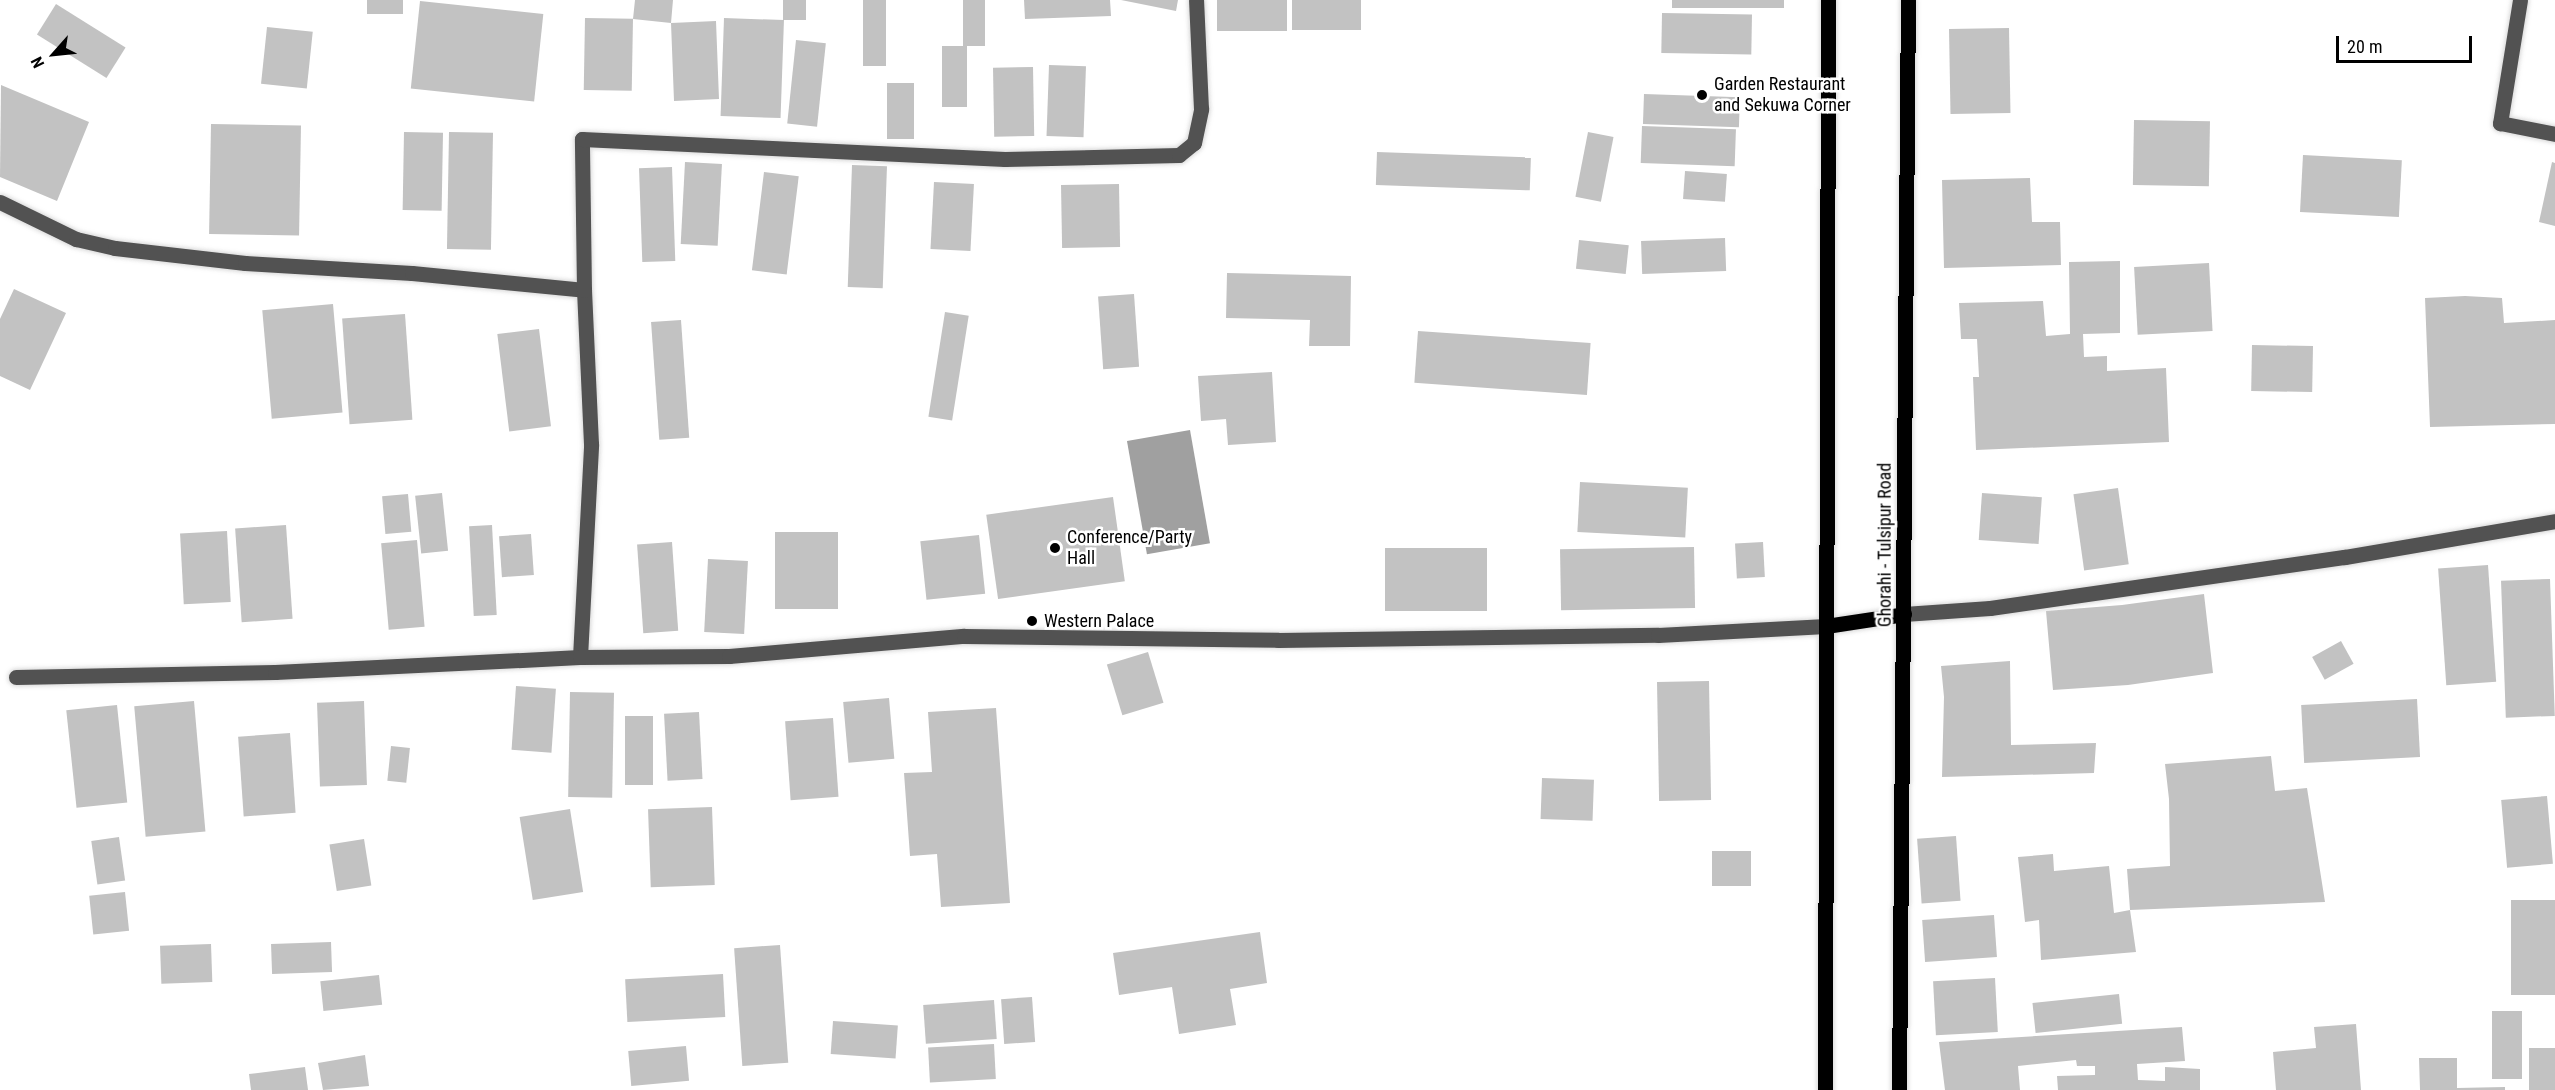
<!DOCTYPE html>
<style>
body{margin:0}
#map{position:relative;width:2555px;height:1090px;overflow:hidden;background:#fff;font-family:"Roboto Condensed",sans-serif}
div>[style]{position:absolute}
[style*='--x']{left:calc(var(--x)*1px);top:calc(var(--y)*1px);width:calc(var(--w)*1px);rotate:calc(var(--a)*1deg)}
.water>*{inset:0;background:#a0a0a0;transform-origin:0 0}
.building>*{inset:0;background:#c2c2c2;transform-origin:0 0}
.roads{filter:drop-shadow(0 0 2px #dbdbdb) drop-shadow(0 0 2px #dbdbdb)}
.minor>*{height:15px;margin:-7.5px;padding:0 7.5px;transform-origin:7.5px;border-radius:7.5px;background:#525252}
.major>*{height:15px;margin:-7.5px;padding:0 7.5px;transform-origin:7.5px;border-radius:7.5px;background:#000}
.dots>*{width:16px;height:16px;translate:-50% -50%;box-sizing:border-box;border:3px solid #fff;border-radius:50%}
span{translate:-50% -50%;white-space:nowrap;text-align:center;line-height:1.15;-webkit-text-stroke:5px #fff;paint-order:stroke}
.poi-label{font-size:18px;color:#000}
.left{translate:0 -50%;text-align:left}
.street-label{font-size:18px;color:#000}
.north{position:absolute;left:24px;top:24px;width:60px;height:60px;-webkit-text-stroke:4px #fff;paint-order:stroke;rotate:243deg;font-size:16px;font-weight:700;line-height:24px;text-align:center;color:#000}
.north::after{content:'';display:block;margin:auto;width:21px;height:27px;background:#000;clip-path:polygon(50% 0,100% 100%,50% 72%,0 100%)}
.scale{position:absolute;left:2336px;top:36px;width:136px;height:27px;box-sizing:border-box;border:3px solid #000;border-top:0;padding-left:8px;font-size:18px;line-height:21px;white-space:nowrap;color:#000;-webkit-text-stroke:4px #fff;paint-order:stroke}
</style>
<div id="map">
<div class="water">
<div style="left:1190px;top:430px;width:115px;height:64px;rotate:80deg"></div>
</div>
<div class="building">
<div style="left:367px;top:0;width:36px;height:14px"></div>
<div style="clip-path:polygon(635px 0,673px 0,671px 23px,716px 21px,719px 99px,674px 101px,671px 23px,633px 19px)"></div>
<div style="left:783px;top:0;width:23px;height:20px"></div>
<div style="left:863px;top:0;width:23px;height:66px"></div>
<div style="left:963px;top:0;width:22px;height:46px"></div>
<div style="clip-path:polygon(1024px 0,1110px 0,1111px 16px,1025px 19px)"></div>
<div style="clip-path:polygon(1121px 0,1178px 0,1176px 11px)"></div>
<div style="left:1217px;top:0;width:70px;height:31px"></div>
<div style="left:1292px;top:0;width:69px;height:30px"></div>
<div style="left:1672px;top:0;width:112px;height:8px"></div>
<div style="left:420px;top:1px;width:124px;height:88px;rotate:6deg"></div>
<div style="left:56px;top:4px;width:82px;height:36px;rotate:32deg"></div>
<div style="left:1662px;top:13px;width:90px;height:40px;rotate:1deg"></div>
<div style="left:585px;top:18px;width:48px;height:72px;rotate:1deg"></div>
<div style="left:724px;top:18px;width:60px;height:98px;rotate:2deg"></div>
<div style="left:267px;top:27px;width:46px;height:57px;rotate:6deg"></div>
<div style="left:2009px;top:28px;width:85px;height:60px;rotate:89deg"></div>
<div style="left:796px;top:40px;width:30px;height:84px;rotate:6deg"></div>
<div style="left:942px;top:46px;width:25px;height:61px"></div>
<div style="left:1049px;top:65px;width:37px;height:71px;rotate:2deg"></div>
<div style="left:1033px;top:67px;width:69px;height:40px;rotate:89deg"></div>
<div style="left:887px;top:83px;width:27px;height:56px"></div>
<div style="clip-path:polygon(1px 85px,89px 122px,57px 201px,0 177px)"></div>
<div style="left:1644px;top:94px;width:96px;height:30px;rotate:2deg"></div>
<div style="left:2134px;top:120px;width:76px;height:65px;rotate:1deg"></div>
<div style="left:211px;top:124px;width:90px;height:110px;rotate:1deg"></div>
<div style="left:1642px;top:126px;width:94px;height:37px;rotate:2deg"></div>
<div style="left:404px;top:132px;width:39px;height:78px;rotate:1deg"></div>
<div style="left:449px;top:132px;width:44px;height:117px;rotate:1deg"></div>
<div style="left:1588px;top:132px;width:26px;height:66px;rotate:11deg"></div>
<div style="left:1377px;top:152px;width:154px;height:33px;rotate:2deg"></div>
<div style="left:2303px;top:155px;width:99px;height:57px;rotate:3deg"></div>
<div style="left:685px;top:162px;width:37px;height:82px;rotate:3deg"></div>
<div style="clip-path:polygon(2552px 162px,2555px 163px,2555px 226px,2539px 222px)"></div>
<div style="left:852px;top:165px;width:35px;height:122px;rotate:2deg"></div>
<div style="left:672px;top:167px;width:94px;height:33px;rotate:88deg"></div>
<div style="left:1685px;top:171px;width:42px;height:28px;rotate:4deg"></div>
<div style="left:764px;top:172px;width:35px;height:99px;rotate:7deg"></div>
<div style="clip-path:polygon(2030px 178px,2032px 222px,2060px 222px,2061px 265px,1944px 268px,1942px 180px)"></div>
<div style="left:934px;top:182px;width:40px;height:67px;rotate:3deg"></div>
<div style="left:1119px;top:184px;width:63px;height:58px;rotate:89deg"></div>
<div style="left:1725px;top:238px;width:33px;height:84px;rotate:88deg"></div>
<div style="left:1579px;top:240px;width:50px;height:29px;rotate:6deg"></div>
<div style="clip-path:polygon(2120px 261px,2120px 333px,2083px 334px,2084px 357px,2107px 356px,2107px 371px,2166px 368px,2169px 442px,1976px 450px,1973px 377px,1979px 377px,1977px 339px,1961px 339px,1959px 303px,2043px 301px,2046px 336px,2070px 334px,2069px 262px)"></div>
<div style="left:2209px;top:263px;width:68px;height:75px;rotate:87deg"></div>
<div style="clip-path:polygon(1227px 273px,1351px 276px,1350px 346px,1309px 346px,1310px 320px,1226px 318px)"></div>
<div style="clip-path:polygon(14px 289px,66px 313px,30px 390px,0 376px,0 319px)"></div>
<div style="left:1134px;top:294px;width:73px;height:36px;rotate:86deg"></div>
<div style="clip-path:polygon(2465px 296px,2502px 298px,2504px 323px,2555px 320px,2555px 424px,2430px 427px,2425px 298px)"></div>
<div style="left:333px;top:304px;width:109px;height:71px;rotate:85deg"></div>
<div style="left:945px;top:312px;width:24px;height:106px;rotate:9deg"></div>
<div style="left:405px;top:314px;width:106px;height:63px;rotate:86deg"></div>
<div style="left:681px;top:320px;width:118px;height:30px;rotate:86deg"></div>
<div style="left:539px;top:329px;width:98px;height:42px;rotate:83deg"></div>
<div style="left:1418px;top:331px;width:173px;height:52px;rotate:4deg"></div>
<div style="left:2252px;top:345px;width:61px;height:46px;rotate:1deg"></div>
<div style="clip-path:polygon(1272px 372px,1276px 442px,1228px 445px,1226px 419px,1201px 421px,1198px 376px)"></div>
<div style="left:1580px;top:482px;width:108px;height:50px;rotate:3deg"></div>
<div style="left:2118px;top:488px;width:77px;height:45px;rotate:82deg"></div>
<div style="left:442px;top:493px;width:58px;height:27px;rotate:84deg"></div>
<div style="left:1982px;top:493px;width:60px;height:47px;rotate:4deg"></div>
<div style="left:408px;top:494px;width:38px;height:26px;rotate:85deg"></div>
<div style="left:1113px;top:497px;width:85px;height:128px;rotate:82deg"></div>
<div style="left:286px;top:525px;width:94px;height:51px;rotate:86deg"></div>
<div style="left:492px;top:525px;width:90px;height:23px;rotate:87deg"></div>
<div style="left:227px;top:531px;width:71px;height:47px;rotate:87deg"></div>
<div style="left:775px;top:532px;width:63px;height:77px"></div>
<div style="left:531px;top:534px;width:41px;height:32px;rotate:86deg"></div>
<div style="left:979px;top:535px;width:59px;height:59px;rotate:84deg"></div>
<div style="left:417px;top:540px;width:87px;height:36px;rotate:85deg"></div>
<div style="left:672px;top:542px;width:89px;height:35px;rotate:86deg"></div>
<div style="left:1763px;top:542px;width:35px;height:28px;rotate:87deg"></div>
<div style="left:1694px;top:547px;width:61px;height:134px;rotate:89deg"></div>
<div style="left:1385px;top:548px;width:102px;height:63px"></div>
<div style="left:708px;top:559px;width:40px;height:73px;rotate:3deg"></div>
<div style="left:2488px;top:565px;width:117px;height:50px;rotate:86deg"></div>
<div style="left:2550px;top:579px;width:137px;height:49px;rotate:88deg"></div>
<div style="clip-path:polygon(2204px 594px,2213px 673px,2128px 685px,2053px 690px,2046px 611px,2122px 605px)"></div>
<div style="left:2341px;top:641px;width:26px;height:33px;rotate:61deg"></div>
<div style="left:1148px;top:652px;width:53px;height:43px;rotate:73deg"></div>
<div style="clip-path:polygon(2010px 661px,2011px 745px,2096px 743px,2094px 773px,1942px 777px,1944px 697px,1941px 666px)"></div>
<div style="left:1709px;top:681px;width:119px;height:52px;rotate:89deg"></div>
<div style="left:516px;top:686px;width:40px;height:64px;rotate:4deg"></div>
<div style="left:570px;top:692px;width:44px;height:105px;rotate:1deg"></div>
<div style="left:889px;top:698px;width:61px;height:46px;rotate:85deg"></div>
<div style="left:2417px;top:699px;width:58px;height:116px;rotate:87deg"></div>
<div style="left:194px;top:701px;width:131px;height:60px;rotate:85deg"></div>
<div style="left:364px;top:701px;width:84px;height:47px;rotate:88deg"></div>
<div style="left:117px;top:705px;width:98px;height:51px;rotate:84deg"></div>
<div style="clip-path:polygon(996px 708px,1010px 903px,941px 907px,937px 854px,910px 856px,904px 773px,932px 772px,928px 712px)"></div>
<div style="left:699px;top:712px;width:67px;height:35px;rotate:87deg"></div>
<div style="left:625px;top:716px;width:28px;height:69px"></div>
<div style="left:833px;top:718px;width:79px;height:48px;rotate:86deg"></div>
<div style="left:290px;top:733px;width:80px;height:52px;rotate:86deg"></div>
<div style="left:391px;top:746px;width:19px;height:35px;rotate:6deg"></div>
<div style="clip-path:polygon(2271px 756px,2275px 791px,2307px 788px,2325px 902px,2130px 910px,2127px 869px,2170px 866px,2169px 799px,2165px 764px)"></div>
<div style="left:1542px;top:778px;width:52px;height:41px;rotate:2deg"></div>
<div style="left:2547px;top:796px;width:68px;height:46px;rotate:85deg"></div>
<div style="left:712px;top:807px;width:78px;height:64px;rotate:88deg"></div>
<div style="left:570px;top:809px;width:84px;height:51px;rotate:81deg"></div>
<div style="left:1956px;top:836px;width:65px;height:39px;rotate:86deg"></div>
<div style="left:119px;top:837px;width:44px;height:28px;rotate:82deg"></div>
<div style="left:364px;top:839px;width:47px;height:35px;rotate:81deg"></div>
<div style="left:1751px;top:851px;width:35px;height:39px;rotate:90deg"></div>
<div style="clip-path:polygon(2053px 854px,2054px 871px,2109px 866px,2114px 913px,2130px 910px,2136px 952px,2041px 960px,2039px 920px,2025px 922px,2018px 857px)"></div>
<div style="left:125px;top:892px;width:39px;height:36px;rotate:84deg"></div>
<div style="left:2555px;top:900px;width:95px;height:44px;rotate:90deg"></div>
<div style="left:1994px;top:915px;width:42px;height:72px;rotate:86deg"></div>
<div style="clip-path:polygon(1260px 932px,1267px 983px,1230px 989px,1236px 1025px,1179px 1034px,1172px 987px,1119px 995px,1113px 953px)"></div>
<div style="left:331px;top:942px;width:30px;height:60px;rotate:88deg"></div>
<div style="left:211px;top:944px;width:38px;height:51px;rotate:88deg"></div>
<div style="left:780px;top:945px;width:118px;height:46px;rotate:86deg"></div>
<div style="left:723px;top:974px;width:43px;height:98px;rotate:87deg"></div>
<div style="left:379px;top:975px;width:30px;height:59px;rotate:84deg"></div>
<div style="left:1995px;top:978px;width:54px;height:62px;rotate:87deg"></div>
<div style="left:2119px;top:994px;width:30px;height:87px;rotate:84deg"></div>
<div style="left:1032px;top:997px;width:45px;height:31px;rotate:86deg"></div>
<div style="left:994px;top:1000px;width:39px;height:71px;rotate:86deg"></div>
<div style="left:2492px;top:1011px;width:30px;height:68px"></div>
<div style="left:833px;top:1021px;width:65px;height:33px;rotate:4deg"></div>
<div style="clip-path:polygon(2356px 1024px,2361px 1090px,2276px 1090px,2273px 1052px,2316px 1048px,2314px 1027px)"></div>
<div style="clip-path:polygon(2182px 1027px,2185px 1061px,2137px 1064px,2138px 1080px,2165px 1081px,2165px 1067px,2200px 1069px,2200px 1090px,2058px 1090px,2057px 1076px,2095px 1075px,2095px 1066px,2077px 1066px,2076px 1060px,2018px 1066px,2020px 1090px,1945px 1090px,1939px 1042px)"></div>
<div style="left:994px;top:1044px;width:35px;height:66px;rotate:87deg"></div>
<div style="left:686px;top:1046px;width:35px;height:58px;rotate:85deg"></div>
<div style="left:2555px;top:1048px;width:42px;height:26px;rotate:90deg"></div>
<div style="clip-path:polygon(365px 1055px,369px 1086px,323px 1090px,318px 1063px)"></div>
<div style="clip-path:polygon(2419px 1058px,2457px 1058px,2457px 1088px,2505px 1087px,2505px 1090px,2420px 1090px)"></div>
<div style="clip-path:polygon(305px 1067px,308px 1090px,251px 1090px,249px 1074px)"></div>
</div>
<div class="roads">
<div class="minor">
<div style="--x:2520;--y:0;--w:125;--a:99.2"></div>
<div style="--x:2500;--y:123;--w:56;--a:11.3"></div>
<div style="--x:0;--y:202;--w:85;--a:26"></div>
<div style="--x:76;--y:239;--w:40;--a:13"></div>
<div style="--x:115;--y:248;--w:131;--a:6.6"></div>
<div style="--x:245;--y:263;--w:167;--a:3.4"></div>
<div style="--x:412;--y:273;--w:173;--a:5.6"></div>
<div style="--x:1904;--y:614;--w:86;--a:-4"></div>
<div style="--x:1990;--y:608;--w:359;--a:-8.2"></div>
<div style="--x:2345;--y:557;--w:213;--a:-9.7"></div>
<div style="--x:580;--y:657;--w:213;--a:-87"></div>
<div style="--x:591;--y:444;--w:154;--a:-92.6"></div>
<div style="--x:584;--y:290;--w:151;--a:-90.8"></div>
<div style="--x:582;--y:139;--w:423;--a:2.7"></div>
<div style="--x:1005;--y:159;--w:174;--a:-1.3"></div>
<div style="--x:1179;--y:155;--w:19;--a:-39"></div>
<div style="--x:1194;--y:143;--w:35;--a:-78"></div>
<div style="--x:1201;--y:109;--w:109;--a:-92.6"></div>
<div style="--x:16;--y:677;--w:259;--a:-1.1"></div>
<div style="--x:275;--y:672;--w:305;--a:-2.8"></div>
<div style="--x:580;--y:657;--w:149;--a:-0.4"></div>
<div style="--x:729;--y:656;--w:236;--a:-4.9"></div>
<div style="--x:964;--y:636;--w:314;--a:0.7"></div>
<div style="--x:1278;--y:640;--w:380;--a:-0.8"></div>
<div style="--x:1658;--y:635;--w:168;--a:-3.1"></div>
</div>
<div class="major">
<div style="--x:1826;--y:626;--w:79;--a:-8.7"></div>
<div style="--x:1825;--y:1090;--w:1090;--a:-89.84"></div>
<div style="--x:1899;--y:1090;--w:1090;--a:-89.53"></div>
</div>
</div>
<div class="dots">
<div style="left:1702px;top:95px;background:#000"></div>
<div style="left:1055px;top:548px;background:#000"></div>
<div style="left:1032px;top:621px;background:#000"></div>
</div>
<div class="poi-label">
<span class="left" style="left:1714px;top:95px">Garden Restaurant<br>and Sekuwa Corner</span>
<span class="left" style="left:1067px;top:548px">Conference/Party<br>Hall</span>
<span class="left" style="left:1044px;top:621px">Western Palace</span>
</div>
<div class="street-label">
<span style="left:1885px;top:545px;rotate:-90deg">Ghorahi - Tulsipur Road</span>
</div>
<div class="north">N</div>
<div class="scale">20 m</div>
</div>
